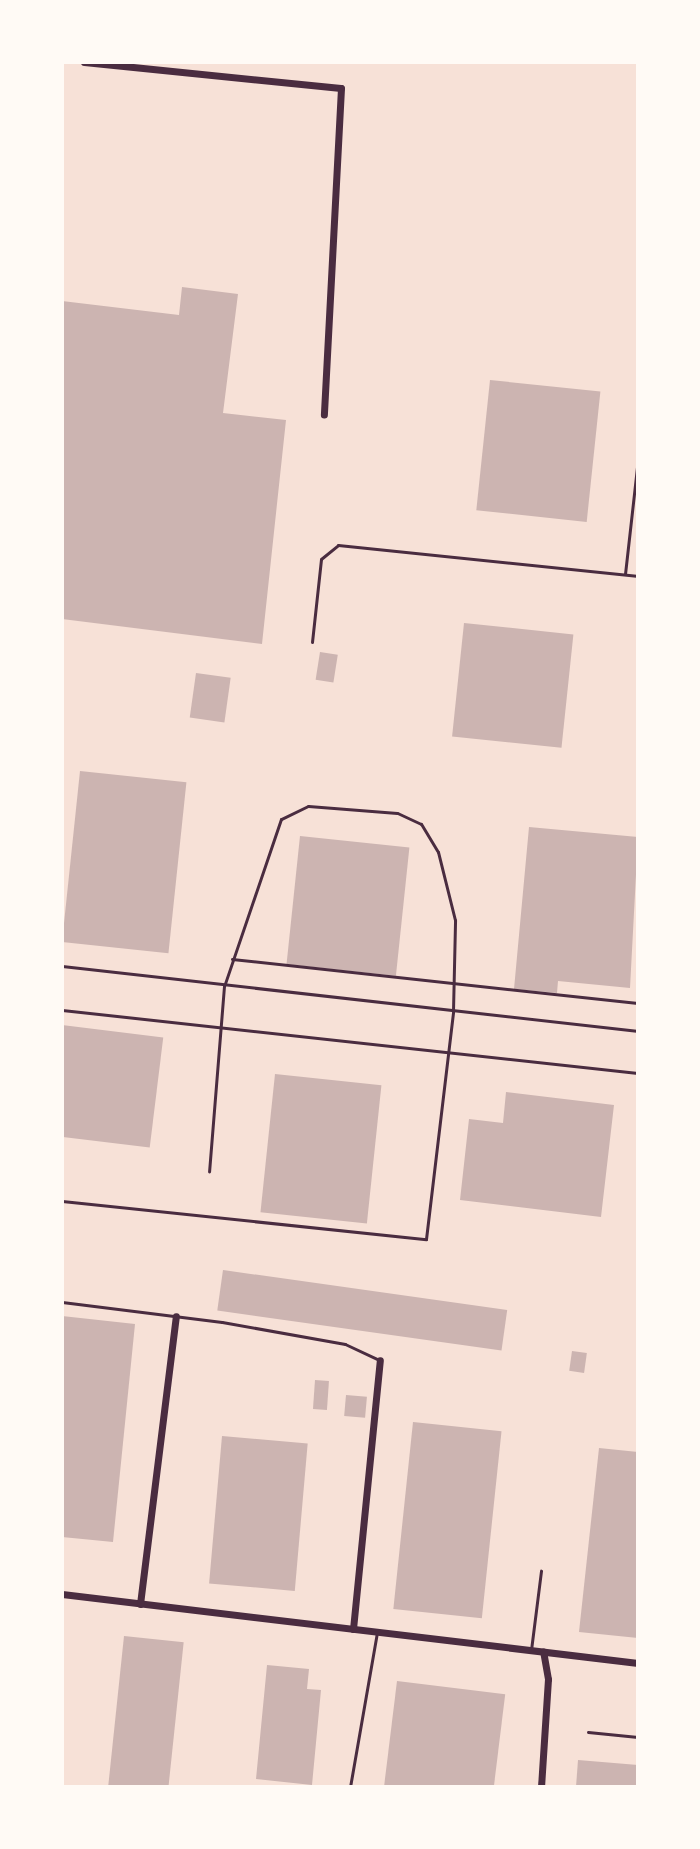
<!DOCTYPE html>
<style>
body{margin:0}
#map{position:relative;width:700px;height:1849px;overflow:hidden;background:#f7e1d7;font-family:"Fira Sans",sans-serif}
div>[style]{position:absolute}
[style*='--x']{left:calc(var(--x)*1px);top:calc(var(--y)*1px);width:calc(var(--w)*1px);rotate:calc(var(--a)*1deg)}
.building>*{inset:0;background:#ccb4b1;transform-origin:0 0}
.service>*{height:3px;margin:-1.5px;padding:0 1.5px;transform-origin:1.5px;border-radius:1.5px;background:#4a2c40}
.minor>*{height:7px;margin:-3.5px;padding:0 3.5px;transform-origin:3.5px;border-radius:3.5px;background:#4a2c40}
span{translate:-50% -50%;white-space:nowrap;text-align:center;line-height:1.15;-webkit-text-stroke:6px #fffaf5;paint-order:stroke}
.frame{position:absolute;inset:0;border:64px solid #fffaf5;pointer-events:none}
</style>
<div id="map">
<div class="building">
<div style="clip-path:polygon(182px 287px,238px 294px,223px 413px,286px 420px,262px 644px,62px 619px,62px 301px,179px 315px)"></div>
<div style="left:490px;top:380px;width:111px;height:131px;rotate:6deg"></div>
<div style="left:464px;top:623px;width:110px;height:114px;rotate:6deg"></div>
<div style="left:320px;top:652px;width:18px;height:28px;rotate:9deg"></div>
<div style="left:196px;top:673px;width:35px;height:45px;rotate:8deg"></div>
<div style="left:80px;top:771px;width:107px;height:172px;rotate:6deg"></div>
<div style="clip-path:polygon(529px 827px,638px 837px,630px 988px,558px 981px,557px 993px,514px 989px)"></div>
<div style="left:300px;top:836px;width:110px;height:129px;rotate:6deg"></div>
<div style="left:62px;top:1025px;width:102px;height:111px;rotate:7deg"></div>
<div style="left:275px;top:1074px;width:107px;height:139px;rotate:6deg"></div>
<div style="clip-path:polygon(506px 1092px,614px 1105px,601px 1217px,460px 1200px,469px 1119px,503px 1123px)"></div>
<div style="left:223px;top:1270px;width:287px;height:41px;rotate:8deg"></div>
<div style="clip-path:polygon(62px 1316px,135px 1324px,113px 1542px,62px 1537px)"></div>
<div style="left:572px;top:1351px;width:15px;height:20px;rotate:8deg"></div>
<div style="left:315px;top:1380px;width:14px;height:29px;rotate:4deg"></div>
<div style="left:346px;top:1395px;width:21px;height:21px;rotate:5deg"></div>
<div style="left:413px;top:1422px;width:89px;height:188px;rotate:6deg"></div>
<div style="left:222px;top:1436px;width:86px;height:148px;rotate:5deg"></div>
<div style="clip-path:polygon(599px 1448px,638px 1452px,638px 1638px,579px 1632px)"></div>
<div style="left:124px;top:1636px;width:60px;height:152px;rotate:6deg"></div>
<div style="clip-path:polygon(267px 1665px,309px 1669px,307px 1689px,321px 1690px,312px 1785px,256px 1779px)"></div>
<div style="left:397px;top:1681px;width:109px;height:107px;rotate:7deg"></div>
<div style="clip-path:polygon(578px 1760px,638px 1765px,638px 1787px,576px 1787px)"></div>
</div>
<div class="service">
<div style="--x:625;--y:574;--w:117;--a:-83.6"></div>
<div style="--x:312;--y:642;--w:83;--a:-83.8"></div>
<div style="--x:321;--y:559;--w:22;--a:-39"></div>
<div style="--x:338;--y:545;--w:302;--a:5.9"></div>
<div style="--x:232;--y:959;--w:408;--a:6.2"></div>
<div style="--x:62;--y:966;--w:580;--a:6.44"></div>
<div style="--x:62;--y:1010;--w:579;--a:6.24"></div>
<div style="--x:62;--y:1201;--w:366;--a:6"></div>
<div style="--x:426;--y:1239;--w:230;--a:-83.2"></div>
<div style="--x:453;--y:1011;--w:91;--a:-88.7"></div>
<div style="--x:455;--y:920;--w:70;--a:-104"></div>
<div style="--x:438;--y:852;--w:33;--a:-121"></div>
<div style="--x:421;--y:824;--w:26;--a:-155"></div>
<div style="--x:397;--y:813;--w:89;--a:-175.5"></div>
<div style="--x:308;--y:806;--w:30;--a:154"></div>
<div style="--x:281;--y:819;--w:176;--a:108.8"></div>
<div style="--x:224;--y:986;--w:186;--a:94.6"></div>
<div style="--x:62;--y:1302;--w:161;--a:7.1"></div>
<div style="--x:222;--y:1322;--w:125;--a:10.1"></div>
<div style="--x:345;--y:1344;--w:38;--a:25"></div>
<div style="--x:531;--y:1650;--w:80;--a:-82.8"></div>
<div style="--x:588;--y:1732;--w:50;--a:5.7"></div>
<div style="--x:350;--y:1787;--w:156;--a:-80.1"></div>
</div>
<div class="minor">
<div style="--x:84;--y:62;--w:258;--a:5.8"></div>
<div style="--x:341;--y:88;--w:327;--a:93"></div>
<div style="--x:62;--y:1594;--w:580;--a:6.83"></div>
<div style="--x:140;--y:1604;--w:290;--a:-82.9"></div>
<div style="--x:353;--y:1629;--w:270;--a:-84.3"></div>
<div style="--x:541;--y:1787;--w:108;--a:-86.3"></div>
<div style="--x:548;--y:1679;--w:28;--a:-100"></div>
</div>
<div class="frame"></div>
</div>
